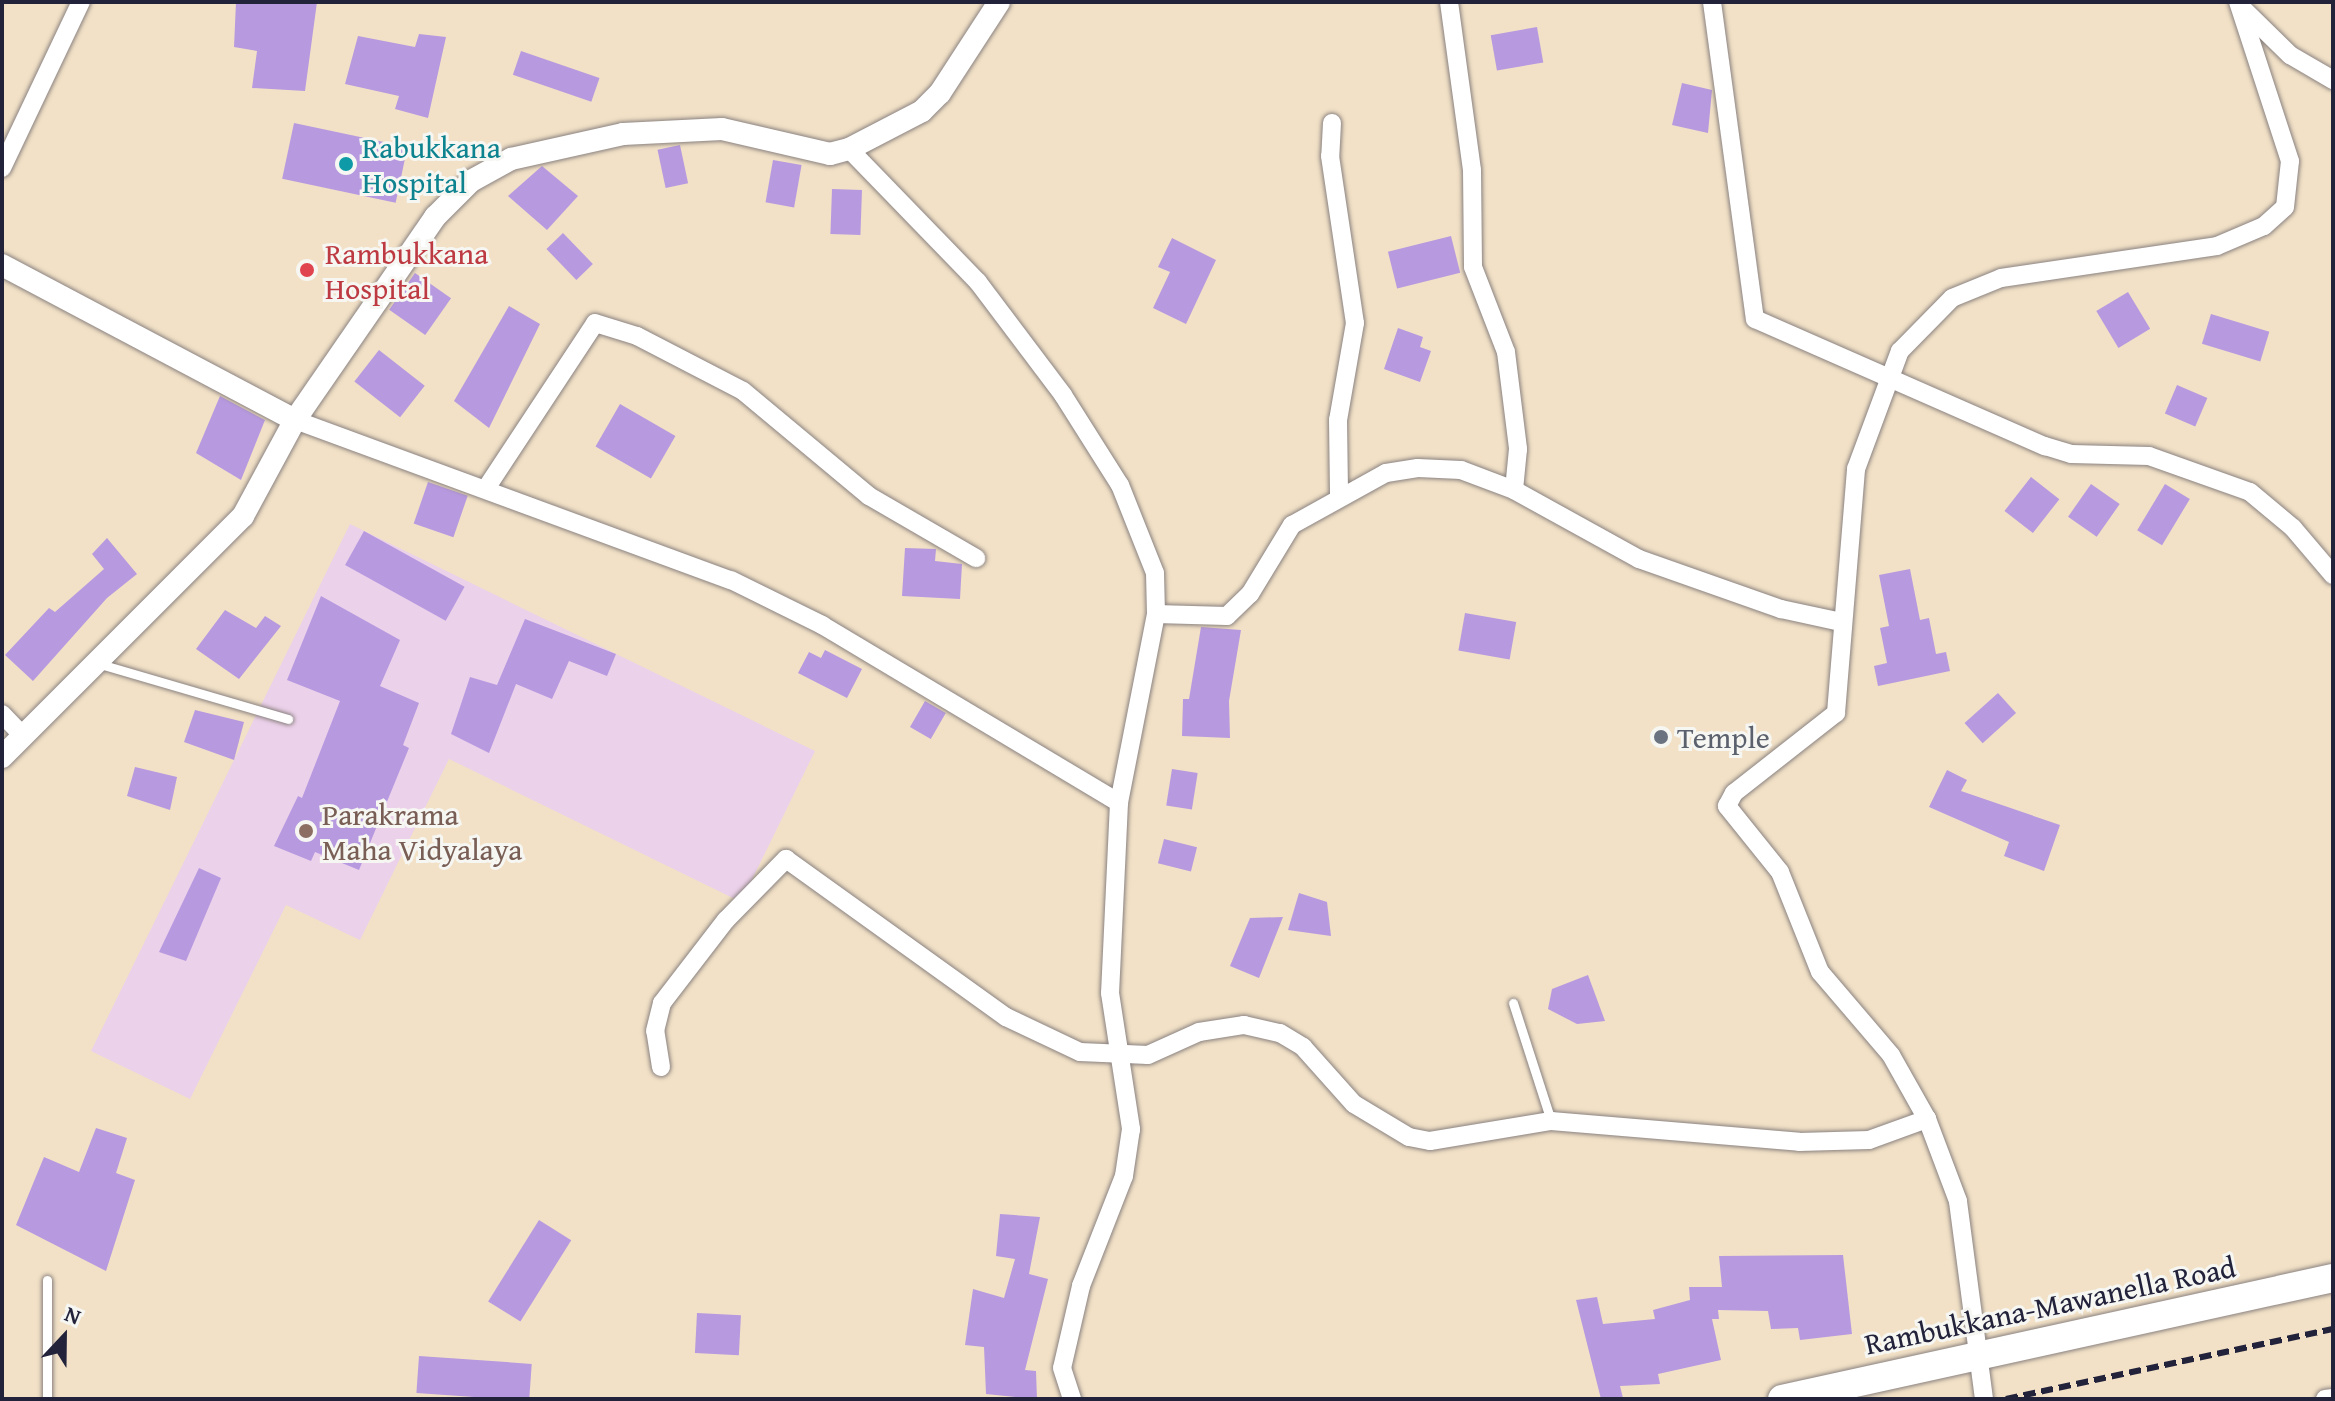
<!DOCTYPE html>
<style>
body{margin:0}
#map{position:relative;width:2335px;height:1401px;overflow:hidden;background:#f2e1c6;font-family:"Gentium Book Plus",serif}
div>[style]{position:absolute}
[style*='--x']{left:calc(var(--x)*1px);top:calc(var(--y)*1px);width:calc(var(--w)*1px);rotate:calc(var(--a)*1deg)}
.built>*{inset:0;background:#ecd1ea}
.building>*{inset:0;background:#b799e0;transform-origin:0 0}
.roads{filter:drop-shadow(0 0 2px #8a8280) drop-shadow(0 0 2px #8a8280)}
.service>*{height:9px;margin:-4.5px;padding:0 4.5px;transform-origin:4.5px;border-radius:4.5px;background:#fff}
.minor>*{height:18px;margin:-9px;padding:0 9px;transform-origin:9px;border-radius:9px;background:#fff}
.tertiary>*{height:22px;margin:-11px;padding:0 11px;transform-origin:11px;border-radius:11px;background:#fff}
.primary>*{height:28px;margin:-14px;padding:0 14px;transform-origin:14px;border-radius:14px;background:#fff}
.rail>*{height:6px;margin-top:-3px;transform-origin:0;background:repeating-linear-gradient(90deg,#22223b 0 12px,transparent 0 18px)}
.dots>*{width:22px;height:22px;translate:-50% -50%;box-sizing:border-box;border:4px solid #f6f6f2;border-radius:50%}
span{translate:-50% -50%;white-space:nowrap;text-align:center;line-height:1.15;-webkit-text-stroke:6px #f6f6f2;paint-order:stroke}
.culture-label{font-size:30px;color:#0d838f}
.left{translate:0 -50%;text-align:left}
.health-label{font-size:30px;color:#be3a42}
.worship-label{font-size:30px;color:#5b616d}
.education-label{font-size:30px;color:#785e54}
.street-label{font-size:30px;color:#22223b}
.frame{position:absolute;inset:0;border:4px solid #22223b;pointer-events:none}
.north{position:absolute;left:24px;top:1297px;width:80px;height:80px;-webkit-text-stroke:6px #f6f6f2;paint-order:stroke;rotate:22deg;font-size:22px;font-weight:700;line-height:32px;text-align:center;color:#22223b}
.north::after{content:'';display:block;margin:auto;width:28px;height:36px;background:#22223b;clip-path:polygon(50% 0,100% 100%,50% 72%,0 100%)}
</style>
<div id="map">
<div class="built">
<div style="clip-path:polygon(350px 524px,815px 751px,741px 902px,449px 759px,360px 940px,286px 905px,190px 1099px,91px 1051px)"></div>
</div>
<div class="building">
<div style="clip-path:polygon(236px 2px,317px 2px,305px 91px,252px 88px,257px 51px,234px 47px)"></div>
<div style="left:1537px;top:27px;width:36px;height:47px;rotate:80deg"></div>
<div style="clip-path:polygon(419px 34px,446px 37px,428px 118px,395px 109px,399px 96px,345px 84px,358px 36px,415px 47px)"></div>
<div style="left:521px;top:51px;width:83px;height:25px;rotate:19deg"></div>
<div style="clip-path:polygon(1682px 83px,1712px 90px,1708px 133px,1672px 125px)"></div>
<div style="left:294px;top:123px;width:116px;height:57px;rotate:12deg"></div>
<div style="left:680px;top:145px;width:39px;height:23px;rotate:78deg"></div>
<div style="left:773px;top:160px;width:29px;height:43px;rotate:10deg"></div>
<div style="clip-path:polygon(542px 166px,578px 196px,547px 230px,508px 196px)"></div>
<div style="left:832px;top:189px;width:30px;height:45px;rotate:2deg"></div>
<div style="left:563px;top:233px;width:43px;height:23px;rotate:46deg"></div>
<div style="left:1451px;top:236px;width:38px;height:65px;rotate:76deg"></div>
<div style="clip-path:polygon(1172px 238px,1216px 260px,1186px 324px,1153px 308px,1170px 272px,1158px 267px)"></div>
<div style="left:415px;top:273px;width:44px;height:45px;rotate:35deg"></div>
<div style="left:2128px;top:292px;width:43px;height:37px;rotate:59deg"></div>
<div style="clip-path:polygon(509px 306px,540px 324px,489px 428px,454px 401px)"></div>
<div style="left:2211px;top:314px;width:61px;height:31px;rotate:17deg"></div>
<div style="clip-path:polygon(1398px 328px,1423px 337px,1420px 347px,1431px 351px,1420px 382px,1384px 369px)"></div>
<div style="left:379px;top:350px;width:58px;height:40px;rotate:38deg"></div>
<div style="left:2177px;top:385px;width:33px;height:31px;rotate:23deg"></div>
<div style="clip-path:polygon(220px 396px,265px 420px,241px 480px,196px 453px)"></div>
<div style="left:620px;top:404px;width:64px;height:49px;rotate:30deg"></div>
<div style="left:2031px;top:477px;width:36px;height:43px;rotate:38deg"></div>
<div style="left:428px;top:482px;width:42px;height:44px;rotate:19deg"></div>
<div style="left:2091px;top:484px;width:35px;height:40px;rotate:35deg"></div>
<div style="left:2165px;top:484px;width:29px;height:54px;rotate:31deg"></div>
<div style="left:364px;top:531px;width:115px;height:39px;rotate:29deg"></div>
<div style="clip-path:polygon(107px 538px,137px 574px,107px 598px,33px 681px,5px 655px,49px 608px,55px 612px,104px 569px,92px 554px)"></div>
<div style="clip-path:polygon(905px 548px,936px 549px,935px 561px,962px 564px,960px 599px,902px 596px)"></div>
<div style="clip-path:polygon(1910px 569px,1920px 620px,1929px 618px,1936px 654px,1946px 652px,1950px 671px,1878px 686px,1874px 666px,1887px 663px,1880px 628px,1889px 626px,1879px 575px)"></div>
<div style="clip-path:polygon(321px 596px,400px 640px,380px 686px,419px 703px,403px 745px,409px 748px,359px 870px,315px 852px,311px 861px,274px 846px,298px 796px,302px 798px,340px 701px,287px 680px)"></div>
<div style="clip-path:polygon(225px 610px,256px 628px,265px 616px,281px 626px,239px 679px,196px 649px)"></div>
<div style="left:1465px;top:613px;width:52px;height:38px;rotate:10deg"></div>
<div style="clip-path:polygon(525px 619px,616px 654px,607px 676px,569px 661px,552px 699px,516px 684px,489px 753px,451px 734px,470px 677px,497px 685px)"></div>
<div style="clip-path:polygon(1201px 627px,1241px 630px,1229px 701px,1230px 738px,1182px 736px,1183px 699px,1189px 699px)"></div>
<div style="clip-path:polygon(825px 650px,862px 669px,847px 698px,798px 673px,809px 652px,821px 658px)"></div>
<div style="left:1998px;top:693px;width:27px;height:45px;rotate:48deg"></div>
<div style="left:925px;top:701px;width:24px;height:30px;rotate:30deg"></div>
<div style="clip-path:polygon(195px 710px,244px 722px,234px 760px,184px 742px)"></div>
<div style="clip-path:polygon(135px 767px,177px 777px,170px 810px,127px 796px)"></div>
<div style="left:1172px;top:769px;width:26px;height:37px;rotate:9deg"></div>
<div style="clip-path:polygon(1947px 770px,1967px 780px,1961px 791px,2060px 825px,2044px 871px,2004px 856px,2009px 842px,1929px 807px)"></div>
<div style="left:1164px;top:839px;width:34px;height:25px;rotate:14deg"></div>
<div style="clip-path:polygon(199px 868px,221px 878px,186px 961px,159px 952px)"></div>
<div style="clip-path:polygon(1299px 893px,1327px 902px,1331px 936px,1288px 930px)"></div>
<div style="clip-path:polygon(1283px 917px,1259px 978px,1230px 966px,1250px 918px)"></div>
<div style="clip-path:polygon(1588px 975px,1605px 1021px,1577px 1024px,1548px 1009px,1552px 989px)"></div>
<div style="clip-path:polygon(96px 1128px,127px 1138px,116px 1173px,135px 1180px,106px 1271px,16px 1225px,44px 1157px,79px 1172px)"></div>
<div style="clip-path:polygon(1000px 1214px,1040px 1217px,1029px 1274px,1048px 1279px,1025px 1370px,1036px 1371px,1037px 1399px,986px 1394px,984px 1347px,965px 1345px,973px 1289px,1004px 1298px,1015px 1259px,996px 1256px)"></div>
<div style="left:539px;top:1220px;width:38px;height:96px;rotate:32deg"></div>
<div style="clip-path:polygon(1843px 1255px,1852px 1334px,1800px 1340px,1798px 1328px,1771px 1329px,1768px 1311px,1718px 1310px,1719px 1319px,1712px 1319px,1721px 1360px,1658px 1374px,1660px 1384px,1620px 1386px,1623px 1398px,1601px 1399px,1576px 1300px,1597px 1297px,1603px 1324px,1655px 1319px,1653px 1310px,1690px 1300px,1689px 1287px,1722px 1287px,1719px 1256px)"></div>
<div style="left:697px;top:1313px;width:44px;height:40px;rotate:3deg"></div>
<div style="left:419px;top:1356px;width:113px;height:37px;rotate:4deg"></div>
</div>
<div class="roads">
<div class="service">
<div style="--x:100;--y:664;--w:196;--a:16.3"></div>
<div style="--x:1513;--y:1003;--w:124;--a:72.1"></div>
<div style="--x:47;--y:1399;--w:119;--a:-90"></div>
</div>
<div class="minor">
<div style="--x:1449;--y:2;--w:170;--a:82.2"></div>
<div style="--x:1472;--y:170;--w:97;--a:89.4"></div>
<div style="--x:1473;--y:267;--w:91;--a:68.8"></div>
<div style="--x:1506;--y:352;--w:98;--a:82.9"></div>
<div style="--x:1518;--y:449;--w:41;--a:95.6"></div>
<div style="--x:1712;--y:2;--w:320;--a:82.3"></div>
<div style="--x:1755;--y:319;--w:317;--a:23.7"></div>
<div style="--x:2045;--y:446;--w:27;--a:17"></div>
<div style="--x:2071;--y:454;--w:78;--a:1.5"></div>
<div style="--x:2149;--y:456;--w:107;--a:19.6"></div>
<div style="--x:2250;--y:492;--w:56;--a:39.9"></div>
<div style="--x:2293;--y:528;--w:62;--a:49.6"></div>
<div style="--x:2240;--y:6;--w:70;--a:44.4"></div>
<div style="--x:2290;--y:55;--w:50;--a:30.2"></div>
<div style="--x:1332;--y:123;--w:33;--a:93"></div>
<div style="--x:1330;--y:156;--w:169;--a:81.5"></div>
<div style="--x:1355;--y:323;--w:98;--a:99.9"></div>
<div style="--x:1338;--y:420;--w:76;--a:89.2"></div>
<div style="--x:849;--y:149;--w:185;--a:45.9"></div>
<div style="--x:978;--y:282;--w:141;--a:53"></div>
<div style="--x:1063;--y:395;--w:107;--a:57.7"></div>
<div style="--x:1120;--y:485;--w:95;--a:68.3"></div>
<div style="--x:1155;--y:573;--w:41;--a:88.6"></div>
<div style="--x:1156;--y:614;--w:193;--a:101.1"></div>
<div style="--x:1119;--y:803;--w:190;--a:92.7"></div>
<div style="--x:1110;--y:993;--w:138;--a:81.2"></div>
<div style="--x:1131;--y:1129;--w:48;--a:98.5"></div>
<div style="--x:1124;--y:1176;--w:118;--a:111.4"></div>
<div style="--x:1081;--y:1286;--w:84;--a:103"></div>
<div style="--x:1062;--y:1368;--w:33;--a:72"></div>
<div style="--x:2;--y:168;--w:184;--a:-64.6"></div>
<div style="--x:295;--y:420;--w:464;--a:20.2"></div>
<div style="--x:731;--y:580;--w:102;--a:26.3"></div>
<div style="--x:822;--y:625;--w:346;--a:30.9"></div>
<div style="--x:487;--y:487;--w:196;--a:-56.6"></div>
<div style="--x:595;--y:323;--w:44;--a:17.2"></div>
<div style="--x:637;--y:336;--w:119;--a:27.4"></div>
<div style="--x:743;--y:391;--w:164;--a:39.8"></div>
<div style="--x:869;--y:496;--w:124;--a:30.1"></div>
<div style="--x:1156;--y:614;--w:71;--a:1.6"></div>
<div style="--x:1227;--y:616;--w:32;--a:-44"></div>
<div style="--x:1250;--y:594;--w:81;--a:-58.7"></div>
<div style="--x:1292;--y:525;--w:107;--a:-29"></div>
<div style="--x:1386;--y:473;--w:32;--a:-9"></div>
<div style="--x:1418;--y:468;--w:43;--a:2.7"></div>
<div style="--x:1461;--y:470;--w:57;--a:20.7"></div>
<div style="--x:1514;--y:490;--w:143;--a:28.9"></div>
<div style="--x:1639;--y:559;--w:151;--a:19.4"></div>
<div style="--x:1781;--y:609;--w:61;--a:12.2"></div>
<div style="--x:2;--y:714;--w:28;--a:46"></div>
<div style="--x:661;--y:1067;--w:36;--a:-99"></div>
<div style="--x:655;--y:1031;--w:29;--a:-76"></div>
<div style="--x:662;--y:1003;--w:105;--a:-52.4"></div>
<div style="--x:726;--y:920;--w:86;--a:-45.5"></div>
<div style="--x:786;--y:859;--w:271;--a:35.7"></div>
<div style="--x:1006;--y:1017;--w:82;--a:25.3"></div>
<div style="--x:1080;--y:1052;--w:68;--a:2.5"></div>
<div style="--x:1148;--y:1055;--w:56;--a:-24.3"></div>
<div style="--x:1199;--y:1032;--w:46;--a:-8.8"></div>
<div style="--x:1244;--y:1025;--w:37;--a:13"></div>
<div style="--x:1280;--y:1033;--w:27;--a:31"></div>
<div style="--x:1303;--y:1047;--w:76;--a:48.2"></div>
<div style="--x:1354;--y:1104;--w:64;--a:31"></div>
<div style="--x:1409;--y:1137;--w:21;--a:11"></div>
<div style="--x:1430;--y:1141;--w:123;--a:-9.4"></div>
<div style="--x:1551;--y:1121;--w:249;--a:4.8"></div>
<div style="--x:1799;--y:1142;--w:70;--a:-1.6"></div>
<div style="--x:1869;--y:1140;--w:62;--a:-19.9"></div>
<div style="--x:1984;--y:1399;--w:200;--a:-97.5"></div>
<div style="--x:1958;--y:1201;--w:88;--a:-110.7"></div>
<div style="--x:1927;--y:1119;--w:73;--a:-119.4"></div>
<div style="--x:1891;--y:1055;--w:109;--a:-130.5"></div>
<div style="--x:1820;--y:972;--w:108;--a:-111.8"></div>
<div style="--x:1780;--y:872;--w:85;--a:-128.8"></div>
<div style="--x:1727;--y:806;--w:15;--a:-62"></div>
<div style="--x:1734;--y:793;--w:130;--a:-38.1"></div>
<div style="--x:1836;--y:713;--w:245;--a:-85.3"></div>
<div style="--x:1856;--y:469;--w:126;--a:-69.6"></div>
<div style="--x:1900;--y:351;--w:74;--a:-45.5"></div>
<div style="--x:1952;--y:298;--w:53;--a:-22.2"></div>
<div style="--x:2001;--y:278;--w:218;--a:-8.4"></div>
<div style="--x:2217;--y:246;--w:51;--a:-23.1"></div>
<div style="--x:2264;--y:226;--w:28;--a:-42"></div>
<div style="--x:2285;--y:207;--w:46;--a:-83.8"></div>
<div style="--x:2290;--y:161;--w:167;--a:-108.1"></div>
<div style="--x:2325;--y:1399;--w:8;--a:-7"></div>
</div>
<div class="tertiary">
<div style="--x:2;--y:265;--w:331;--a:27.9"></div>
<div style="--x:2;--y:757;--w:341;--a:-45"></div>
<div style="--x:243;--y:516;--w:109;--a:-61.6"></div>
<div style="--x:295;--y:420;--w:247;--a:-55.4"></div>
<div style="--x:435;--y:217;--w:51;--a:-45"></div>
<div style="--x:471;--y:181;--w:46;--a:-28.8"></div>
<div style="--x:511;--y:159;--w:115;--a:-12.6"></div>
<div style="--x:623;--y:134;--w:99;--a:-2.9"></div>
<div style="--x:722;--y:129;--w:111;--a:13"></div>
<div style="--x:830;--y:154;--w:20;--a:-15"></div>
<div style="--x:849;--y:149;--w:82;--a:-27.5"></div>
<div style="--x:922;--y:111;--w:25;--a:-45"></div>
<div style="--x:940;--y:93;--w:108;--a:-57"></div>
</div>
<div class="primary">
<div style="--x:1782;--y:1399;--w:564;--a:-12.39"></div>
</div>
</div>
<div class="rail">
<div style="--x:2006;--y:1399;--w:334;--a:-12.1"></div>
</div>
<div class="dots">
<div style="left:346px;top:164px;background:#0f9aa8"></div>
<div style="left:307px;top:270px;background:#e0444e"></div>
<div style="left:1661px;top:737px;background:#6b7280"></div>
<div style="left:306px;top:831px;background:#8d6e63"></div>
</div>
<div class="culture-label">
<span class="left" style="left:362px;top:164px">Rabukkana<br>Hospital</span>
</div>
<div class="health-label">
<span class="left" style="left:325px;top:270px">Rambukkana<br>Hospital</span>
</div>
<div class="worship-label">
<span class="left" style="left:1677px;top:737px">Temple</span>
</div>
<div class="education-label">
<span class="left" style="left:322px;top:831px">Parakrama<br>Maha Vidyalaya</span>
</div>
<div class="street-label">
<span style="left:2050px;top:1305px;rotate:-12deg">Rambukkana-Mawanella Road</span>
</div>
<div class="frame"></div>
<div class="north">N</div>
</div>
